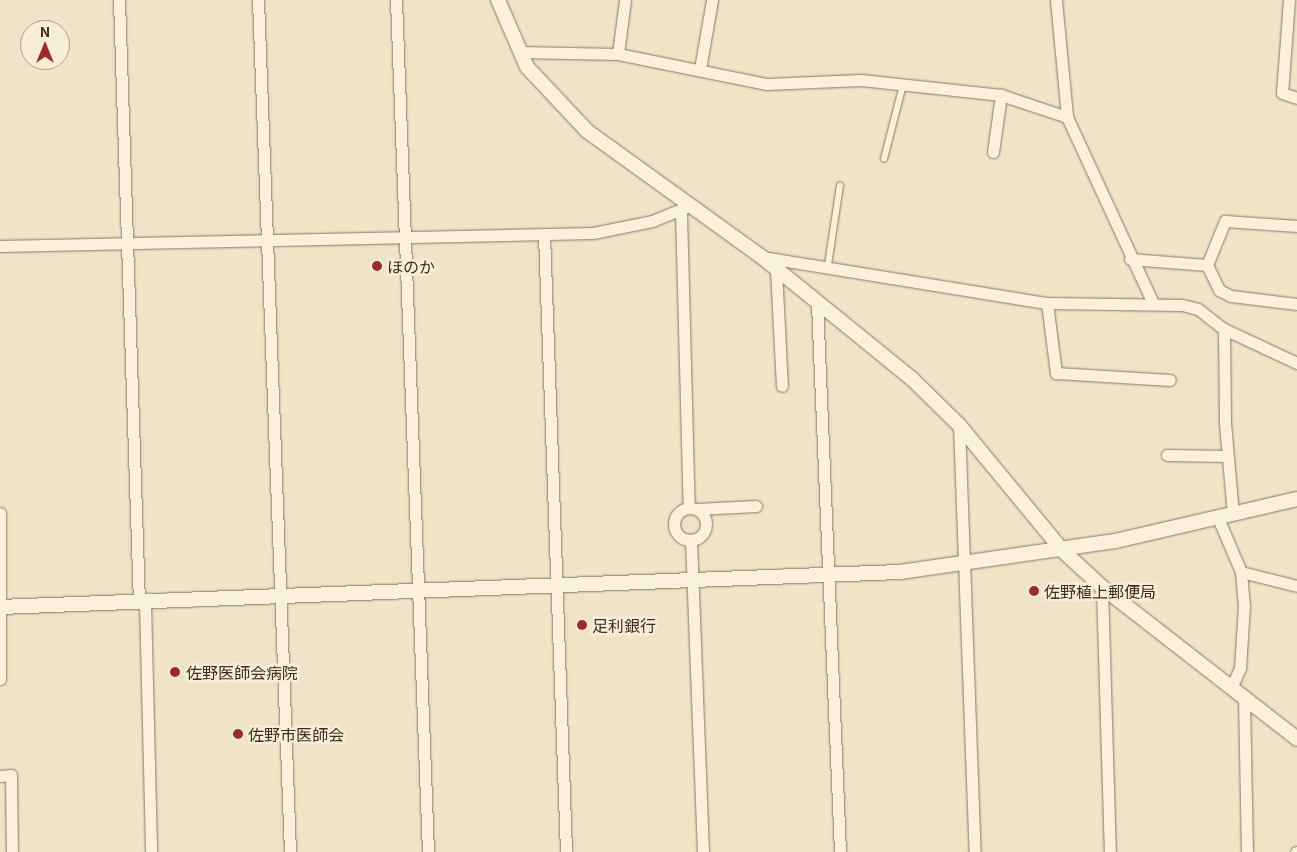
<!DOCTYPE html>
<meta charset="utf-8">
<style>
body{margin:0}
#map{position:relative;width:1297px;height:852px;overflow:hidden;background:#f0e4c8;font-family:Georgia,"Noto Sans JP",serif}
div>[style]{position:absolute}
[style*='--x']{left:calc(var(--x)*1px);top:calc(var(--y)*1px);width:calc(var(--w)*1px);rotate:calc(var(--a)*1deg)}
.roads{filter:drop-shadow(0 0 1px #8d765c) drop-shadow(0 0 1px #8d765c)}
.service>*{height:5.5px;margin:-2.75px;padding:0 2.75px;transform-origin:2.75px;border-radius:2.75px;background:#faf1dc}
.minor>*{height:11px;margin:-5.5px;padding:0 5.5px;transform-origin:5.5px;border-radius:5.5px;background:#faf1dc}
.minor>.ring{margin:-5.5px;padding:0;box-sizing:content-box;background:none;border:11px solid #faf1dc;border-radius:50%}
.tertiary>*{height:14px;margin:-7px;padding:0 7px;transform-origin:7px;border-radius:7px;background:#faf1dc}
.dots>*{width:14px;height:14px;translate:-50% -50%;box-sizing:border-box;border:2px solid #f7eed8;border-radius:50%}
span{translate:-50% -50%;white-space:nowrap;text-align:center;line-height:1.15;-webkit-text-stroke:5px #f7eed8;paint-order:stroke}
.poi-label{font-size:16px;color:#3d2e20}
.left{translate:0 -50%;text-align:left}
.north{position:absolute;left:20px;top:20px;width:50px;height:50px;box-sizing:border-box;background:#f7eed8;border:1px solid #ada18e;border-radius:50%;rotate:0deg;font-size:14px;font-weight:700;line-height:20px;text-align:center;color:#3d2e20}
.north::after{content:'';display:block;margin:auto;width:18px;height:22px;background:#9e2a2b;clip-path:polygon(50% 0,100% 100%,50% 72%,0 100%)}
</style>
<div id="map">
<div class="roads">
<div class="service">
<div style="--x:884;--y:159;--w:76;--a:-75.6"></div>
<div style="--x:828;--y:265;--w:80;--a:-81.4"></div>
</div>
<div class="minor">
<div style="--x:119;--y:0;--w:602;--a:88.1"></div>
<div style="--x:258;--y:0;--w:853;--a:87.85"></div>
<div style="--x:396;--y:0;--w:853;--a:87.85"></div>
<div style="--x:1056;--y:0;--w:118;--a:84.6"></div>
<div style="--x:1067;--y:117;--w:205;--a:65.2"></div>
<div style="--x:1289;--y:0;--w:93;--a:94.3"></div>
<div style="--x:1282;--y:93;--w:16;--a:18"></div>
<div style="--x:520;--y:52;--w:98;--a:1.2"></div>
<div style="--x:618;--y:54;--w:152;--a:11.4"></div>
<div style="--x:767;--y:84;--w:94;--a:-2.4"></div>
<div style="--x:861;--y:80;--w:141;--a:6.1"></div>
<div style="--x:1001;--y:95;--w:70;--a:18.4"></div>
<div style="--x:618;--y:54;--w:54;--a:-82.6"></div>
<div style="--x:700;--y:69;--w:70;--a:-80.1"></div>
<div style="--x:993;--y:152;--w:58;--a:-82"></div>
<div style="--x:681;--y:212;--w:296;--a:88.5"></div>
<div style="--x:544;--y:234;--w:618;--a:87.96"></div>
<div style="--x:0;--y:246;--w:593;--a:-1.26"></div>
<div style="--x:593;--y:233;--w:60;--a:-11.5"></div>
<div style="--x:652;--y:221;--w:40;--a:-22"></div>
<div style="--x:762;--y:257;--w:289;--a:9.2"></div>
<div style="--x:1047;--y:303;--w:135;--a:0.8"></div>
<div style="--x:1182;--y:305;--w:16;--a:14"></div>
<div style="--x:1198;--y:309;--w:33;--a:38"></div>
<div style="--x:1224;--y:329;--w:81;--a:25"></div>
<div style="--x:1130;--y:259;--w:77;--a:4.5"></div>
<div style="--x:1207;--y:265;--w:48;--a:-67.8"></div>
<div style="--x:1225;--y:221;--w:72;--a:4"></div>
<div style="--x:1207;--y:265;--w:28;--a:64"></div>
<div style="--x:1219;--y:290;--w:13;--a:27"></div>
<div style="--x:1231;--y:296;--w:66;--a:6.9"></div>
<div style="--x:776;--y:269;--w:117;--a:87.1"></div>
<div style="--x:817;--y:303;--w:549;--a:87.6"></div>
<div style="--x:1047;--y:303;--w:71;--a:82.7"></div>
<div style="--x:1056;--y:373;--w:114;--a:3.5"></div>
<div style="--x:1224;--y:329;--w:94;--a:89.4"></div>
<div style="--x:1225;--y:423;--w:91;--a:85"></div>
<div style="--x:959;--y:425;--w:427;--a:87.9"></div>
<div style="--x:1167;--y:455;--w:60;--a:1"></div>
<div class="ring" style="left:674px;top:508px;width:21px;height:21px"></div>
<div style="--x:697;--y:509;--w:59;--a:-2.9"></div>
<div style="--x:0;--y:513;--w:166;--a:90"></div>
<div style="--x:1218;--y:518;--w:59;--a:66.9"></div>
<div style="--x:1241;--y:572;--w:34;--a:85"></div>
<div style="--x:1244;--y:606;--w:62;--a:93.7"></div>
<div style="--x:1240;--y:668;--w:22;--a:114"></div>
<div style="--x:691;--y:540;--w:312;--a:87.8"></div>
<div style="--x:1241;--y:572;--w:58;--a:14"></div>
<div style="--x:1102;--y:587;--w:265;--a:88.3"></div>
<div style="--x:145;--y:602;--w:250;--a:88.6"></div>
<div style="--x:1244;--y:698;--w:154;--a:88.9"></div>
<div style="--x:0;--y:776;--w:11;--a:-5"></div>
<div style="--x:11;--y:775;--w:77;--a:89.3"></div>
<div style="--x:1296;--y:852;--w:1;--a:0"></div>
</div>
<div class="tertiary">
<div style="--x:498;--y:0;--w:73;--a:66.6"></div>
<div style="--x:527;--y:67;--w:88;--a:46.8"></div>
<div style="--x:587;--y:131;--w:216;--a:35.8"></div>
<div style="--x:762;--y:257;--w:192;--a:39.1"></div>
<div style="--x:911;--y:378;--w:67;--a:44.4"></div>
<div style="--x:959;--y:425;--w:163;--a:50.5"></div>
<div style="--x:1063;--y:551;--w:53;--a:42.7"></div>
<div style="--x:1102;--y:587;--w:247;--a:37.9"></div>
<div style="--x:0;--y:607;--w:901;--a:-2.23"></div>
<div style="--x:900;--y:572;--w:217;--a:-8.2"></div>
<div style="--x:1115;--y:541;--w:187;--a:-13"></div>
</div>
</div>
<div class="dots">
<div style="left:377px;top:266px;background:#9e2a2b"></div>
<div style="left:1034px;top:591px;background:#9e2a2b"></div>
<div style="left:582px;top:625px;background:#9e2a2b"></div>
<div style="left:175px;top:672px;background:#9e2a2b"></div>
<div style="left:238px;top:734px;background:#9e2a2b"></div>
</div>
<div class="poi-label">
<span class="left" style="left:387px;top:266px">ほのか</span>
<span class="left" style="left:1044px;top:591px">佐野植上郵便局</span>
<span class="left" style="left:592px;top:625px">足利銀行</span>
<span class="left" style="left:186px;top:672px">佐野医師会病院</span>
<span class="left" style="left:248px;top:734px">佐野市医師会</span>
</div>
<div class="north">N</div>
</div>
